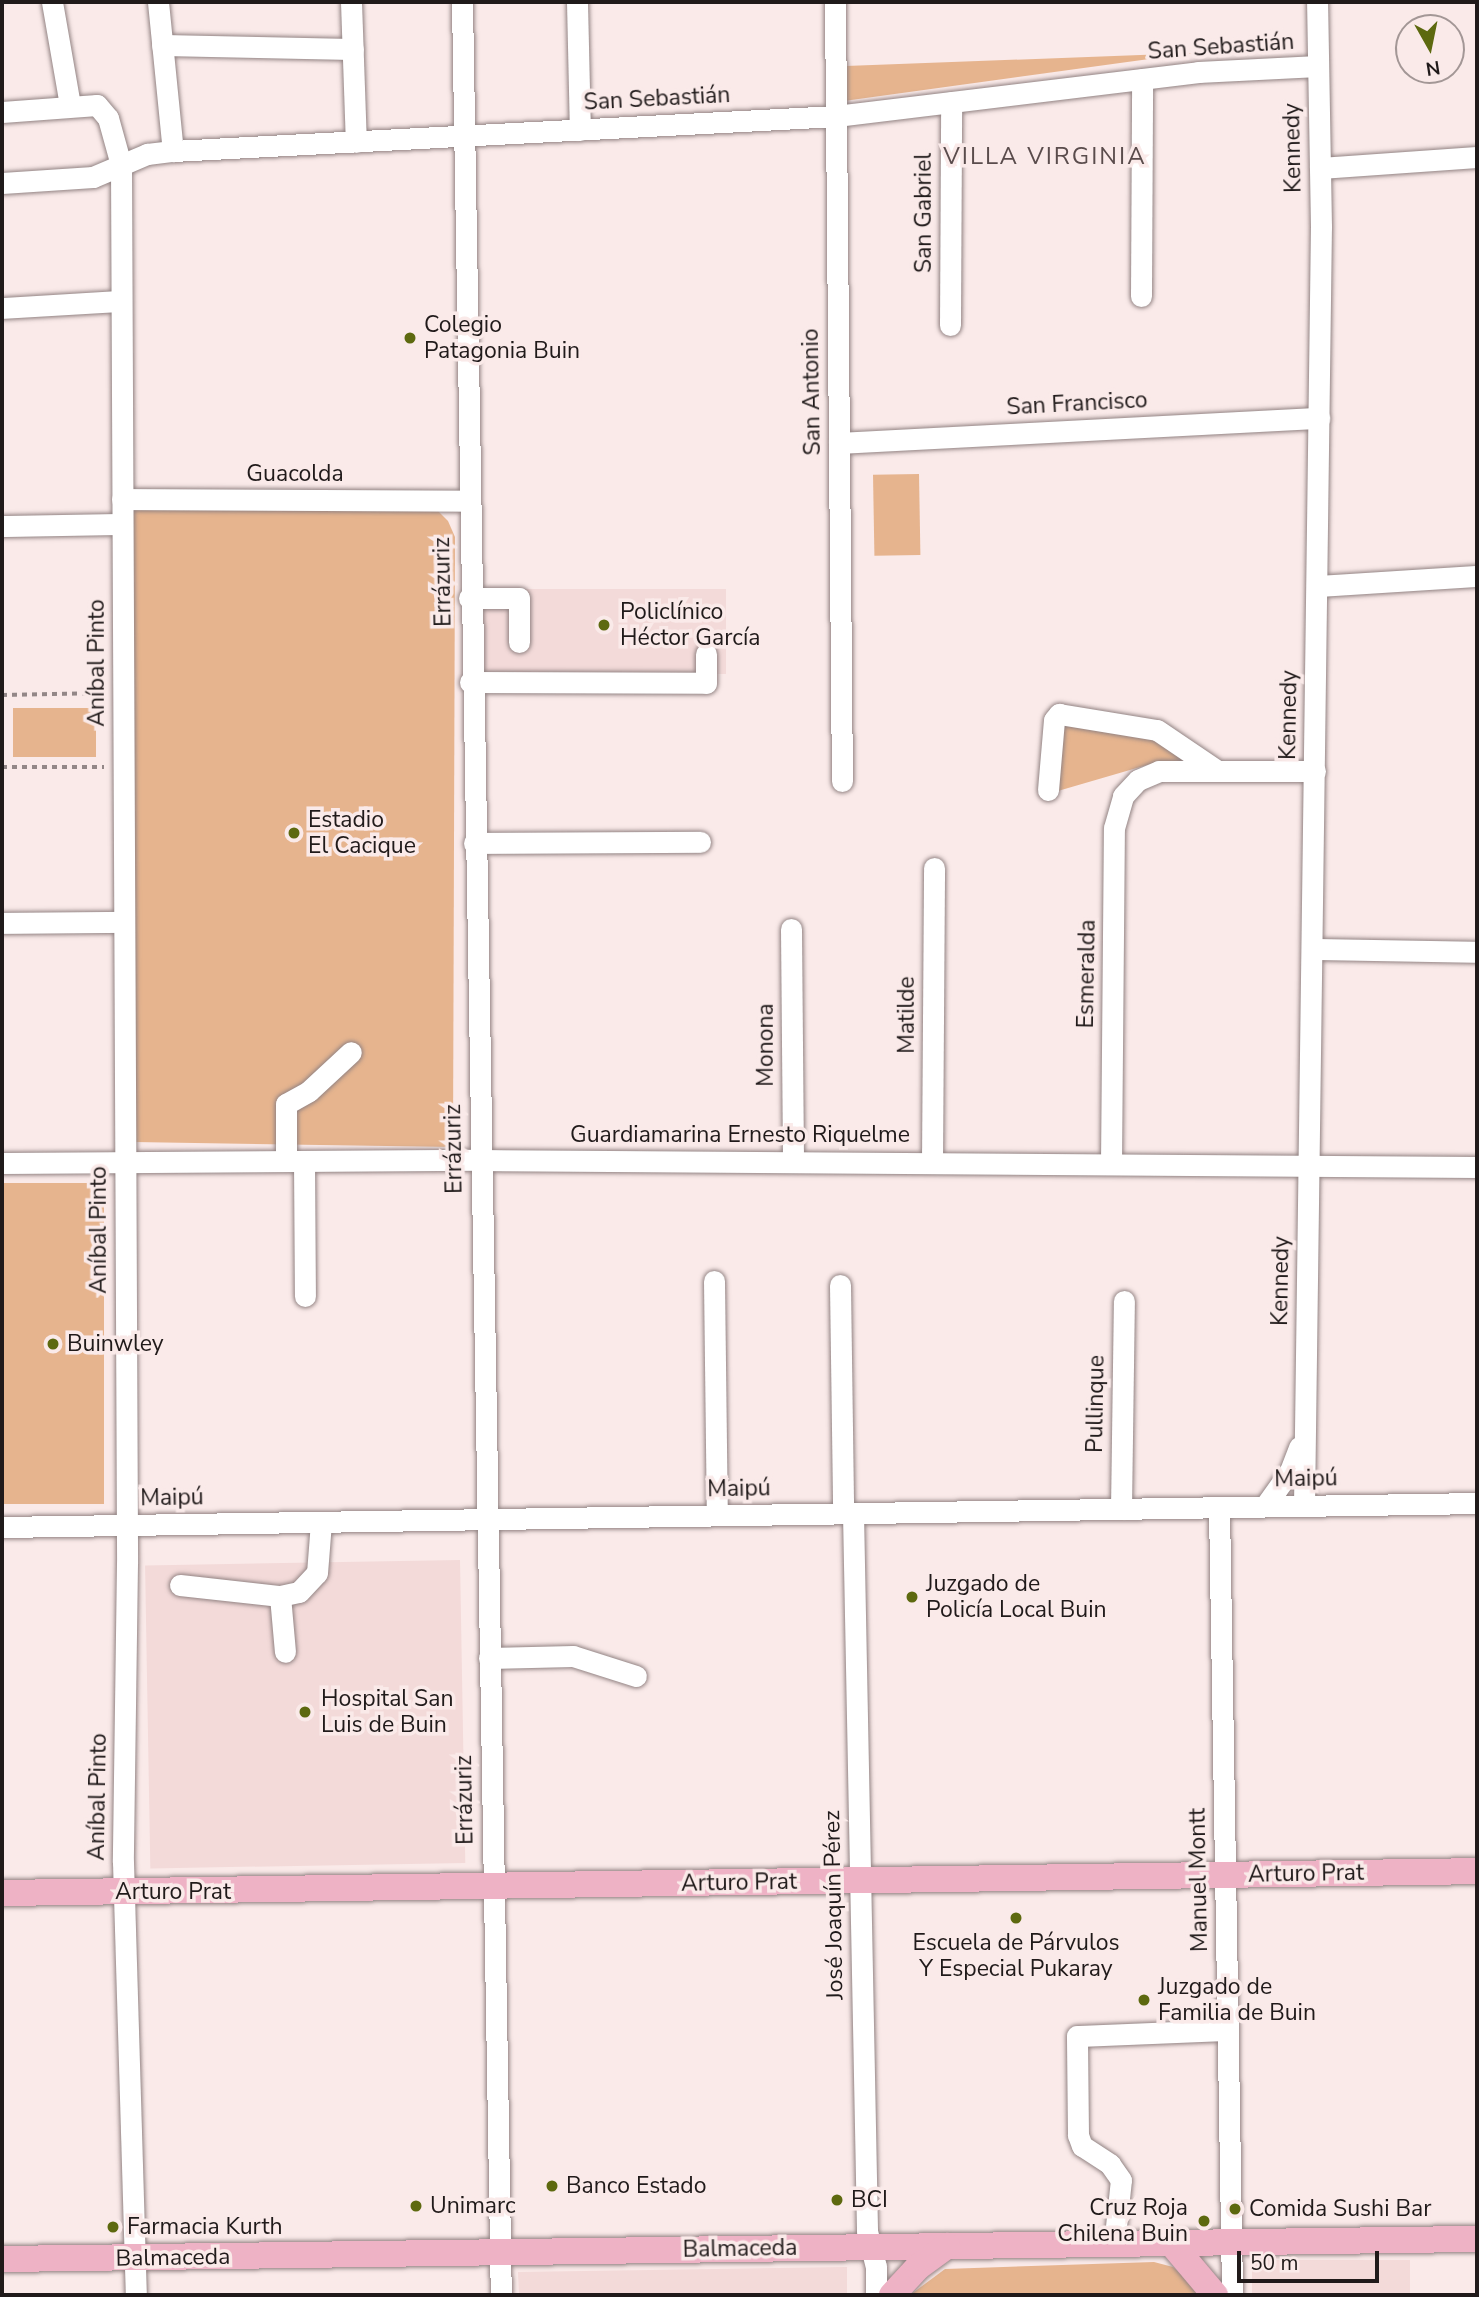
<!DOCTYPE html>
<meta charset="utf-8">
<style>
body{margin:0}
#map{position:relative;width:1479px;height:2297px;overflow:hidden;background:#faeae9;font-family:"Nunito Sans",sans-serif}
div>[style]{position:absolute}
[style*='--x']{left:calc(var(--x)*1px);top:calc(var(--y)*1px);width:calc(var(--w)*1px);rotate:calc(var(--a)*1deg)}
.built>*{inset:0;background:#f3dad9;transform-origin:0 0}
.green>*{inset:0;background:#e6b48e;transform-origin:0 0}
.path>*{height:3.5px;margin-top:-1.75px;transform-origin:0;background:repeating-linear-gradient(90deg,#938787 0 5px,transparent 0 10px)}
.roads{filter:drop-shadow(0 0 2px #928383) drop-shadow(0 0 2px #928383)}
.minor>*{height:21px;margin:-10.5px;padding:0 10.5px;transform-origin:10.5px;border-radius:10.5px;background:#fff}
.major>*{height:26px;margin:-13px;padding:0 13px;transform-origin:13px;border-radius:13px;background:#eeb2c5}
.dots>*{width:19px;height:19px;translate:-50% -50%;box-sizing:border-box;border:4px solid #faeae9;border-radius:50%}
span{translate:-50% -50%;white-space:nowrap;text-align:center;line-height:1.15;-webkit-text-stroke:7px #faeae9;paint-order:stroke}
.street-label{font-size:23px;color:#201a1a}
.poi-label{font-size:23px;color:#201a1a}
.left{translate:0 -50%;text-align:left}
.right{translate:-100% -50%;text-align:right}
.neighbourhood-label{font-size:24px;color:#5a4c4c;letter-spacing:2px}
.frame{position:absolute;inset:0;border:4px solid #201a1a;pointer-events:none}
.north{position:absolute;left:1395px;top:14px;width:70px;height:70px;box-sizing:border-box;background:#faeae9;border:2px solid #a39796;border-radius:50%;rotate:171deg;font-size:19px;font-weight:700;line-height:28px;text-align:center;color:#201a1a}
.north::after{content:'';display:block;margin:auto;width:24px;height:32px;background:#5d690f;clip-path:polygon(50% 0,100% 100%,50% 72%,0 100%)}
.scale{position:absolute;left:1237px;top:2251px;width:142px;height:32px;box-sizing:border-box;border:4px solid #201a1a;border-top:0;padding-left:9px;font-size:21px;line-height:24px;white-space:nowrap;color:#201a1a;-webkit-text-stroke:5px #faeae9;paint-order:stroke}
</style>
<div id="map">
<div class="built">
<div style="left:483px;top:589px;width:243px;height:85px"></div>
<div style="left:460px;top:1560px;width:303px;height:315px;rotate:89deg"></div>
<div style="left:1410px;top:2260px;width:35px;height:158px;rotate:90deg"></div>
<div style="clip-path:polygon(847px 2267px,847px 2295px,519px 2295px,518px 2272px)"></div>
</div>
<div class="green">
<div style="clip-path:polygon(1193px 53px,844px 101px,846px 66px)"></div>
<div style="left:919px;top:474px;width:81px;height:46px;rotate:89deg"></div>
<div style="clip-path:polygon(131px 508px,435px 508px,448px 521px,455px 537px,453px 1147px,134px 1142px)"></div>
<div style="left:13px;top:708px;width:83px;height:49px"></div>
<div style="clip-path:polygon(1059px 720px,1160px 739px,1190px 760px,1147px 765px,1051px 793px)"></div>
<div style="left:104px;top:1183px;width:321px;height:102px;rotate:90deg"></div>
<div style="clip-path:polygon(1154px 2262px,1173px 2267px,1204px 2295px,910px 2295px,945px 2269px)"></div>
</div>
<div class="path">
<div style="--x:2;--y:695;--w:102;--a:-1.1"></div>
<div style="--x:2;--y:767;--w:102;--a:0"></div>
<div style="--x:1107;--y:2295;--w:51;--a:0"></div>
</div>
<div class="roads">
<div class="minor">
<div style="--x:52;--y:2;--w:105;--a:80.1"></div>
<div style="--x:158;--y:2;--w:150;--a:84.3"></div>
<div style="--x:351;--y:2;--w:140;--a:88"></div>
<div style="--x:462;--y:2;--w:2293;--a:89.03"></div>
<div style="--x:577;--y:2;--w:128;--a:88.7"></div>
<div style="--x:835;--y:2;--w:779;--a:89.49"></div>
<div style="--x:162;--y:45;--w:191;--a:1.2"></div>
<div style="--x:2;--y:112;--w:95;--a:-4.2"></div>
<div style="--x:97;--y:105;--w:17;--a:50"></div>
<div style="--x:108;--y:118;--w:49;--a:74.5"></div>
<div style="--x:121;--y:165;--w:1398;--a:89.75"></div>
<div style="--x:127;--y:1563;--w:299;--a:90.8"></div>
<div style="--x:123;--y:1862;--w:433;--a:88.3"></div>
<div style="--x:1320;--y:168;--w:157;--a:-4"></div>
<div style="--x:2;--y:183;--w:91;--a:-3.8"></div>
<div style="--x:93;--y:177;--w:59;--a:-23.1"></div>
<div style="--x:147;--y:154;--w:26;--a:-7"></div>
<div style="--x:173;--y:151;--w:664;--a:-3.02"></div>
<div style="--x:836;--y:116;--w:365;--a:-6.9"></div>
<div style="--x:1198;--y:72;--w:120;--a:-2.9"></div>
<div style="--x:1141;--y:296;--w:217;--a:-89.7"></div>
<div style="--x:2;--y:308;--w:119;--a:-3.4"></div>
<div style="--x:950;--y:325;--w:223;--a:-89.7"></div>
<div style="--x:839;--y:443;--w:481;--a:-3"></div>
<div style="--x:122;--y:499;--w:346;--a:0.3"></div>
<div style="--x:2;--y:526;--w:120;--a:-1"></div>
<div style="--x:1317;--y:586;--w:160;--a:-3.6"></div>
<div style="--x:469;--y:598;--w:50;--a:0"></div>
<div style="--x:519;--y:598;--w:44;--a:90"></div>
<div style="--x:470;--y:682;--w:236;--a:0.2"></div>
<div style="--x:706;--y:683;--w:29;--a:-90"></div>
<div style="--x:1048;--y:790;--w:70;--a:-85.1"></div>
<div style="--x:1054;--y:720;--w:8;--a:-50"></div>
<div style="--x:1059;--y:714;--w:99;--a:9.3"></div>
<div style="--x:1157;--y:730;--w:71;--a:34.1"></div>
<div style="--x:474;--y:843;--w:226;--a:-0.3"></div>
<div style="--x:2;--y:923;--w:122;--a:-0.5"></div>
<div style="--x:791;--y:929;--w:233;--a:89.5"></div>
<div style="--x:1313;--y:949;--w:164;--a:1"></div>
<div style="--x:286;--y:1161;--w:57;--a:-90"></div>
<div style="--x:286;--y:1104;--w:26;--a:-29"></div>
<div style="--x:309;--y:1091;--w:57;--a:-42.9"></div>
<div style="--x:304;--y:1161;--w:135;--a:89.6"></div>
<div style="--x:2;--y:1163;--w:479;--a:-0.4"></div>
<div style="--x:481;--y:1160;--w:996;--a:0.4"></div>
<div style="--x:932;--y:1163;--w:295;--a:-89.6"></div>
<div style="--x:1111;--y:1164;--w:336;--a:-89.5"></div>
<div style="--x:1114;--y:828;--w:33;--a:-74"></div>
<div style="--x:1123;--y:796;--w:22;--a:-47"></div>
<div style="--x:1138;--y:780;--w:23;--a:-23"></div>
<div style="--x:1159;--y:771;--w:156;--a:0"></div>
<div style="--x:714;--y:1281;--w:234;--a:89.3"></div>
<div style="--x:840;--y:1285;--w:228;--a:89.2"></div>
<div style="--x:1265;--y:1506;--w:43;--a:-54.5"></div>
<div style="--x:1290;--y:1471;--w:26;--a:-69"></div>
<div style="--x:1304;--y:1506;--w:1279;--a:-89.24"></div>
<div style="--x:1321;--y:227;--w:225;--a:-91"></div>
<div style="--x:1219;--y:1507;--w:788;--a:89.05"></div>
<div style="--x:1121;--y:1509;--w:208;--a:-89.2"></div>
<div style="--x:853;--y:1513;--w:718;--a:88.88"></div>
<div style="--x:867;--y:2231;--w:36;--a:76"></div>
<div style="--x:876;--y:2266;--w:29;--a:90"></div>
<div style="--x:2;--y:1527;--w:1475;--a:-0.93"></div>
<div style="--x:180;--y:1585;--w:101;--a:6.3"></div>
<div style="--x:280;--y:1596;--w:19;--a:-12"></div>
<div style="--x:299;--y:1592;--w:26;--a:-47"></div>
<div style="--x:317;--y:1573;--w:51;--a:-85.5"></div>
<div style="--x:280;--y:1596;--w:56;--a:84.9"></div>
<div style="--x:489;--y:1658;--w:84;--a:-1.4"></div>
<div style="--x:573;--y:1656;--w:66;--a:17.6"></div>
<div style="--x:1114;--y:2245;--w:65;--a:-83.9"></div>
<div style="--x:1121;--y:2180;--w:19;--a:-125"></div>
<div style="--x:1110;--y:2164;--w:33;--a:-147"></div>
<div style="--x:1082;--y:2146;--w:12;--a:-110"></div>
<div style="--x:1078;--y:2135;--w:99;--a:-90.6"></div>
<div style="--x:1077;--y:2036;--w:150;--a:-2.3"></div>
</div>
<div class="major">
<div style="--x:2;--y:1893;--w:1475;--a:-0.85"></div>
<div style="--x:1172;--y:2244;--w:67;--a:49.9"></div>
<div style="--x:2;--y:2259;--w:1475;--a:-0.78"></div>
<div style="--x:892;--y:2295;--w:38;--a:-47"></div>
<div style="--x:918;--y:2267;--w:36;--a:-36"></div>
</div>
</div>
<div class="dots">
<div style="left:410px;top:338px;background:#5d690f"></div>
<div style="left:604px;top:625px;background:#5d690f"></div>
<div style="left:294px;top:833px;background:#5d690f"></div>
<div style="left:53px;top:1344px;background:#5d690f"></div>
<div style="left:912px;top:1597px;background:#5d690f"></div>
<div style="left:305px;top:1712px;background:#5d690f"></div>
<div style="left:1016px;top:1918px;background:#5d690f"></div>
<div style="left:1144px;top:2000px;background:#5d690f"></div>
<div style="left:552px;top:2186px;background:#5d690f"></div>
<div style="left:837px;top:2200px;background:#5d690f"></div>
<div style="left:416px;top:2206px;background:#5d690f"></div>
<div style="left:1235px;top:2209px;background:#5d690f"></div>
<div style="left:1204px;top:2221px;background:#5d690f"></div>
<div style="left:113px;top:2227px;background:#5d690f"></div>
</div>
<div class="street-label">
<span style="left:1221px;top:47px;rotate:-4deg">San Sebastián</span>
<span style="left:657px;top:99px;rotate:-3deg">San Sebastián</span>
<span style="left:1293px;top:148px;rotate:-91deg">Kennedy</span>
<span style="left:924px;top:213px;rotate:-90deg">San Gabriel</span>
<span style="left:812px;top:392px;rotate:-91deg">San Antonio</span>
<span style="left:1077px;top:404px;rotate:-3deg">San Francisco</span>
<span style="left:295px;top:474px">Guacolda</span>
<span style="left:443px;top:582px;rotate:-91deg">Errázuriz</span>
<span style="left:97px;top:663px;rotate:-90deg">Aníbal Pinto</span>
<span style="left:1289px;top:715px;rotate:-89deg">Kennedy</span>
<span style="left:1087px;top:974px;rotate:-89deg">Esmeralda</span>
<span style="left:907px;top:1015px;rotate:-90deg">Matilde</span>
<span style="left:766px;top:1045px;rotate:-90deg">Monona</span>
<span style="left:740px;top:1135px">Guardiamarina Ernesto Riquelme</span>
<span style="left:454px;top:1149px;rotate:-91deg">Errázuriz</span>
<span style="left:99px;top:1230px;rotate:-90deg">Aníbal Pinto</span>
<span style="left:1281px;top:1281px;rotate:-89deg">Kennedy</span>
<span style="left:1096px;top:1404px;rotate:-89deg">Pullinque</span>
<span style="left:1306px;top:1479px;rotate:-1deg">Maipú</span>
<span style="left:739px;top:1489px;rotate:-1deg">Maipú</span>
<span style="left:172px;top:1498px;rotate:-1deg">Maipú</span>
<span style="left:98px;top:1797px;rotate:-89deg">Aníbal Pinto</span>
<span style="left:465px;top:1800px;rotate:-91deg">Errázuriz</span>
<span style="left:1306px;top:1874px;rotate:-1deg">Arturo Prat</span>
<span style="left:1199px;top:1880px;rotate:-91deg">Manuel Montt</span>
<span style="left:739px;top:1883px;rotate:-1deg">Arturo Prat</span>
<span style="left:173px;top:1892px">Arturo Prat</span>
<span style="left:834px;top:1905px;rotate:-91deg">José Joaquín Pérez</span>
<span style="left:740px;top:2249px;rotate:-1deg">Balmaceda</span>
<span style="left:173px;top:2258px;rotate:-1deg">Balmaceda</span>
</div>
<div class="poi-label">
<span class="left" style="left:424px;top:338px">Colegio<br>Patagonia Buin</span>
<span class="left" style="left:620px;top:625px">Policlínico<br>Héctor García</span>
<span class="left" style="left:308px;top:833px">Estadio<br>El Cacique</span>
<span class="left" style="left:67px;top:1344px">Buinwley</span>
<span class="left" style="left:926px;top:1597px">Juzgado de<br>Policía Local Buin</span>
<span class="left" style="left:321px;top:1712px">Hospital San<br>Luis de Buin</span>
<span style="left:1016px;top:1956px">Escuela de Párvulos<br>Y Especial Pukaray</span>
<span class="left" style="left:1158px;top:2000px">Juzgado de<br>Familia de Buin</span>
<span class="left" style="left:566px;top:2186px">Banco Estado</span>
<span class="left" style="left:851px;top:2200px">BCI</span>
<span class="left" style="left:430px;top:2206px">Unimarc</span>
<span class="right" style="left:1188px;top:2221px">Cruz Roja<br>Chilena Buin</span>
<span class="left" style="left:1249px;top:2209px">Comida Sushi Bar</span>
<span class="left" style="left:127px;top:2227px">Farmacia Kurth</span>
</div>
<div class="neighbourhood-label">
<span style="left:1045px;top:157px">VILLA VIRGINIA</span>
</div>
<div class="frame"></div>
<div class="north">N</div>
<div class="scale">50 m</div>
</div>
